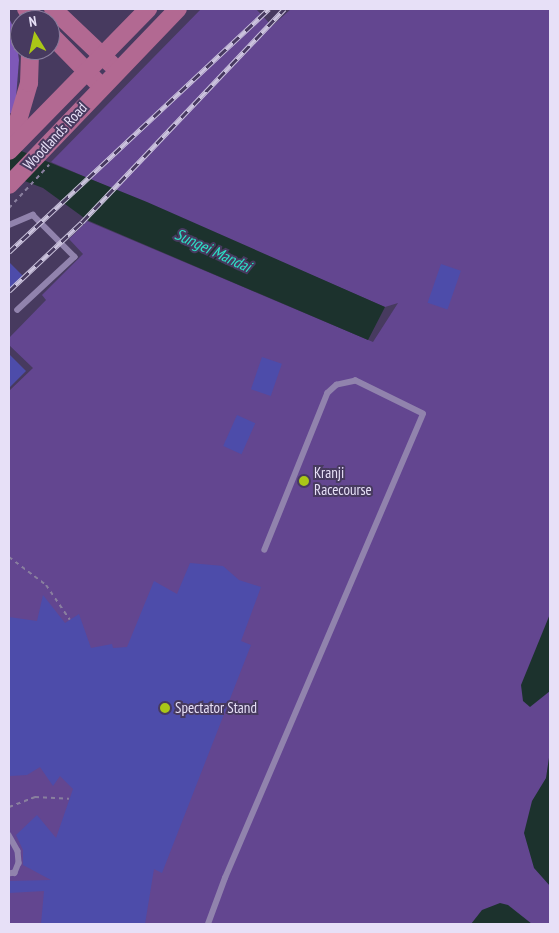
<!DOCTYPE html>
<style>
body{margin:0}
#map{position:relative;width:559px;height:933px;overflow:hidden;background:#473a5f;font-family:"PT Sans Narrow",sans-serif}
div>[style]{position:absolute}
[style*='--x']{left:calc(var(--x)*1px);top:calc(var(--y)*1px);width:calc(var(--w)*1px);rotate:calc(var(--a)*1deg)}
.green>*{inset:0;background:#634690}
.forest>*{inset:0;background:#7e58b8}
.water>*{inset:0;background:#1c322d}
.building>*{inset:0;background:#4d4caa;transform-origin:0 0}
.path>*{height:2px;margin-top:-1px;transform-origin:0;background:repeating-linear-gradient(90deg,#897f9e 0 4px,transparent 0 8px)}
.service>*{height:5.5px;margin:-2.75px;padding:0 2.75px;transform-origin:2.75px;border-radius:2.75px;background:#9183ad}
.primary>*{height:18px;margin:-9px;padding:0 9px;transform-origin:9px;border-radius:9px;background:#b26992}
.rail>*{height:5px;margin-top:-2.5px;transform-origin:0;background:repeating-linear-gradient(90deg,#473a5f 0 9px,#cbc3dd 0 18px);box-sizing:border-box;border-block:1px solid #cbc3dd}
.dots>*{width:14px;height:14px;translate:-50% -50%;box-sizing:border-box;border:2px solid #473a5f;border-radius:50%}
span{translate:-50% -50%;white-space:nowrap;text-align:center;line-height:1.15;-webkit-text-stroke:4px #473a5f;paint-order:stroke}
.street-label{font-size:15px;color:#e7e0f7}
.poi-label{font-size:15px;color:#e7e0f7}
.left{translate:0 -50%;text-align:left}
.water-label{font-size:16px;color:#2ce2c7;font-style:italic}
.frame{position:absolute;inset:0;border:10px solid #e7e0f7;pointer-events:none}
.north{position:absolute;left:10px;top:10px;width:50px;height:50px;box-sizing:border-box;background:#473a5f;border:1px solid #877c9c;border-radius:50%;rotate:351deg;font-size:14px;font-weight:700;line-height:20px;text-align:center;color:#e7e0f7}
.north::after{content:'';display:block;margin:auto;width:18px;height:22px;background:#aac717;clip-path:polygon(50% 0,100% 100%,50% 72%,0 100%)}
</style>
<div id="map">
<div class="green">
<div style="clip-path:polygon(201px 9px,256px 9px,272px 26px,291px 9px,550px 9px,550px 924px,9px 924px,9px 391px,33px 368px,9px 345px,9px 338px,46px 300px,42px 295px,83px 254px,69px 239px,87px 221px,373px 342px,398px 303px,385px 307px,51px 162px)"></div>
</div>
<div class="forest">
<div style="clip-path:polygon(9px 18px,15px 31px,19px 60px,15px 111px,9px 114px)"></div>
</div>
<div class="water">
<div style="clip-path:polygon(9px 146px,147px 202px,385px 307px,368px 340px,122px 235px,87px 220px,43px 188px,9px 175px)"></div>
<div style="clip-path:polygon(550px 614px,550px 691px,530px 707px,523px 701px,521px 685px)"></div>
<div style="clip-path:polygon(550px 751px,550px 886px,534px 868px,524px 833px,532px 801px,546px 778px)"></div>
<div style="clip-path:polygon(500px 903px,508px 905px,532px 924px,471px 924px,482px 910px)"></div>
</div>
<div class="building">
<div style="clip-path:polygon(9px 262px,24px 277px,9px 292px)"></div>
<div style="left:441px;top:264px;width:21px;height:41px;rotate:19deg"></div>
<div style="clip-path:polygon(9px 354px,26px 371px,9px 388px)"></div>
<div style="left:262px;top:357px;width:21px;height:34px;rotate:19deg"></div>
<div style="left:237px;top:415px;width:20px;height:34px;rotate:24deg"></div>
<div style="clip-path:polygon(190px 563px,223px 566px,239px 580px,261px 587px,241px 641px,251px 645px,162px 873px,154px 869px,145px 924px,41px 924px,44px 891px,9px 893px,9px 881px,51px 880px,23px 865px,23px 850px,16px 835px,37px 815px,56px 838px,73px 789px,60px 776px,53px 786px,40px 767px,27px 775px,10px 776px,9px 617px,37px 621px,43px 595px,65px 623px,79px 614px,91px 648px,112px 644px,113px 648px,127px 647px,154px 581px,177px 594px)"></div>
</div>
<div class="path">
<div style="--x:9;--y:34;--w:17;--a:69"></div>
<div style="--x:9;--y:208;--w:59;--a:-47.1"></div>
<div style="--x:9;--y:557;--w:46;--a:37.1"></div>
<div style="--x:46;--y:585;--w:42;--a:55.6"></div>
<div style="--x:9;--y:807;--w:28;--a:-21"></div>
<div style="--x:35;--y:797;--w:34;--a:3"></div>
</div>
<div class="service">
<div style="--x:9;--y:225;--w:26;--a:-23"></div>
<div style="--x:33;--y:215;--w:59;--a:45"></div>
<div style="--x:75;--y:257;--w:78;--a:137.1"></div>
<div style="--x:9;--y:835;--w:18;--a:61"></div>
<div style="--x:18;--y:851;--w:12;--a:85"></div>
<div style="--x:19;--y:863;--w:11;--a:112"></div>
<div style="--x:15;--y:873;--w:6;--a:171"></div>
<div style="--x:208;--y:924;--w:49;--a:-69.7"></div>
<div style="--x:225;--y:878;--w:504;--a:-66.89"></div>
<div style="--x:423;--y:414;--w:75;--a:-153.8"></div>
<div style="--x:356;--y:381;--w:19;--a:168"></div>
<div style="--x:337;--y:385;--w:12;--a:138"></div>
<div style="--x:328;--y:393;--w:169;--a:111.9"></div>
</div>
<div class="primary">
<div style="--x:26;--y:9;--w:16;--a:45"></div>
<div style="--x:53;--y:9;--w:80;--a:43.5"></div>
<div style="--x:50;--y:34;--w:66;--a:45.6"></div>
<div style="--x:10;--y:148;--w:68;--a:-73.7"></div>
<div style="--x:29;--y:83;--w:33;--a:-88"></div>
<div style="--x:9;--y:151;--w:199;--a:-45.6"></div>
<div style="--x:9;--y:185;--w:244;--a:-46.2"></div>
</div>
<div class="rail">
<div style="--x:9;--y:252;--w:356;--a:-43.1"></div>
<div style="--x:9;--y:291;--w:100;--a:-43.4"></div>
<div style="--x:82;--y:222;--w:294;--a:-46.5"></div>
</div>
<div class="dots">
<div style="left:304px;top:481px;background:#aac717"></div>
<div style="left:165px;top:708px;background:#aac717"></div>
</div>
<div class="street-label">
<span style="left:55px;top:136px;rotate:-47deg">Woodlands Road</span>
</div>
<div class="poi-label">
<span class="left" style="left:314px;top:481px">Kranji<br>Racecourse</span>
<span class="left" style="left:175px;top:708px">Spectator Stand</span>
</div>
<div class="water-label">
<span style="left:213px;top:250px;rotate:25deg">Sungei Mandai</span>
</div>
<div class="frame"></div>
<div class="north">N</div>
</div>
